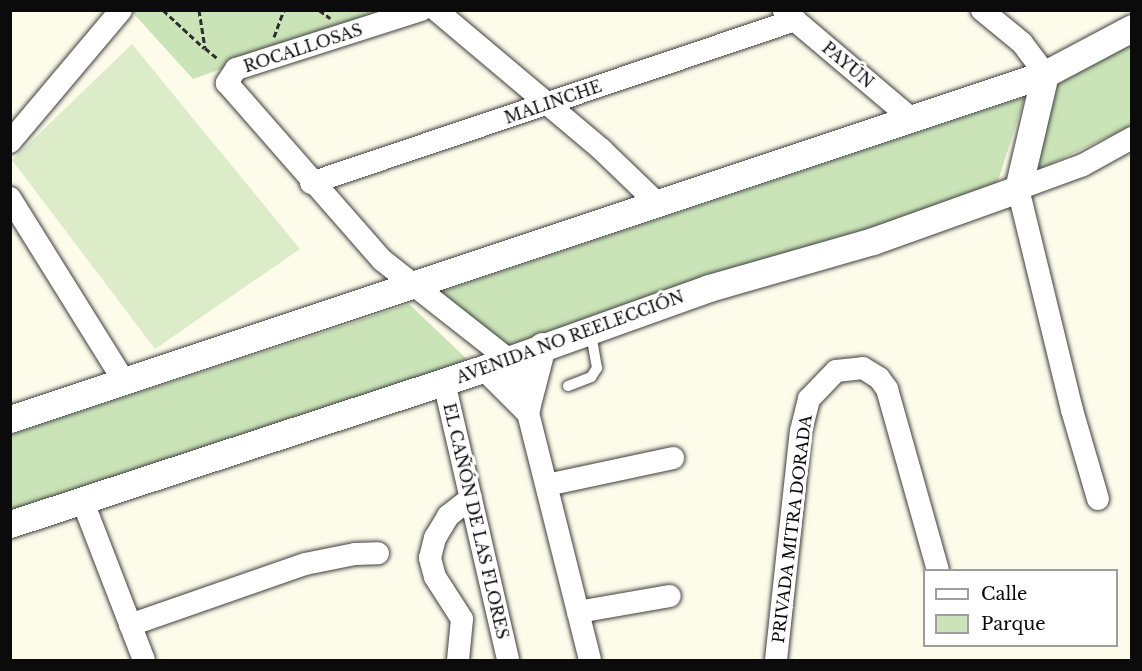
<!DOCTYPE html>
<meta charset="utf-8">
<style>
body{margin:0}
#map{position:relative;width:1142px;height:671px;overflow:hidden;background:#fdfbea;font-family:"Libre Baskerville",serif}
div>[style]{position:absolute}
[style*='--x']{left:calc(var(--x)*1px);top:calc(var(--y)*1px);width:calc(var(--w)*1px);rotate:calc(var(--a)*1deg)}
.green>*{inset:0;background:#cae4b8}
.pitch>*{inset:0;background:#dcecc9}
.path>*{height:3px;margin-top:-1.5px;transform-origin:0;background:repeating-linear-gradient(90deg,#2d2d2d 0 6px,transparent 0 9px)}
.roads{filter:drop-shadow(0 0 2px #3e3e3e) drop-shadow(0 0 2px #3e3e3e)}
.service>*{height:10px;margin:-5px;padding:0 5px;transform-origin:5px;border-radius:5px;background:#fff}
.minor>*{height:22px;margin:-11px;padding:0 11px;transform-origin:11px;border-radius:11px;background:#fff}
.tertiary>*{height:27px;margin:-13.5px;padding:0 13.5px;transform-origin:13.5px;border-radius:13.5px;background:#fff}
span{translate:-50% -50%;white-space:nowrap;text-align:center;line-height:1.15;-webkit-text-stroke:6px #fff;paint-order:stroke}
.street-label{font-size:16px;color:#0b0b0b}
.frame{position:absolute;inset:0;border:12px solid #0b0b0b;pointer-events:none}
.legend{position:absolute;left:923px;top:569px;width:195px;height:78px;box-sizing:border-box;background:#fff;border:2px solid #9d9d9d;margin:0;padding:8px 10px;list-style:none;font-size:18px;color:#0b0b0b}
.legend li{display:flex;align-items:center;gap:12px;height:30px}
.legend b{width:30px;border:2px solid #9d9d9d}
</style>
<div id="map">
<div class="green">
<div style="clip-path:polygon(135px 10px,386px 11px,193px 79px,133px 13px)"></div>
<div style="clip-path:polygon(1131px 44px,1131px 126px,1029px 174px,1059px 80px)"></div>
<div style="clip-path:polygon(1025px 97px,995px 190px,508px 350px,441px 292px)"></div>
<div style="clip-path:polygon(409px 304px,470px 362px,11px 511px,10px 435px)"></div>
</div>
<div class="pitch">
<div style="clip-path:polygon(132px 44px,300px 249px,155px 349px,12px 160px)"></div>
</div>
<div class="path">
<div style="--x:163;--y:10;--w:56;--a:42.8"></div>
<div style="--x:199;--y:10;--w:38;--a:81"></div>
<div style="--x:205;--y:48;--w:17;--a:40"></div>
<div style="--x:319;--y:10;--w:14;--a:36"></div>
<div style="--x:274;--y:37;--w:29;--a:-70"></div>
</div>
<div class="roads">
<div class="service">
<div style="--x:568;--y:386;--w:25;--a:-21"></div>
<div style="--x:591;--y:377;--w:11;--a:-56"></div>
<div style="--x:597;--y:368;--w:40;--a:-100"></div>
</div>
<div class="minor">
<div style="--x:421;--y:10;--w:194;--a:162.3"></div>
<div style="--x:236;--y:69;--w:17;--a:123"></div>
<div style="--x:227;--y:83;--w:235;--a:48.8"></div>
<div style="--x:382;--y:260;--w:162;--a:38.2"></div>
<div style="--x:509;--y:360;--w:36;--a:67"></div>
<div style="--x:523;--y:393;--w:275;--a:75.9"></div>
<div style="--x:436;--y:10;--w:217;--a:40.1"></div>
<div style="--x:602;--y:150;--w:76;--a:43.9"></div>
<div style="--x:982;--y:10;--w:52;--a:39.5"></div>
<div style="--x:1022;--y:43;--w:39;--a:53"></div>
<div style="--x:784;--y:11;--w:167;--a:40.2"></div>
<div style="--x:10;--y:142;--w:172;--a:-49.9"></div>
<div style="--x:311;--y:183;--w:511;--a:-18.61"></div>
<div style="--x:10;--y:198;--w:216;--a:58.1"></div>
<div style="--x:444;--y:382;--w:285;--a:77"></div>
<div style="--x:547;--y:485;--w:129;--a:-12.1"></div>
<div style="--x:1098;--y:499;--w:93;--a:-106.3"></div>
<div style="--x:1072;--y:410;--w:228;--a:-103.7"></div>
<div style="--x:1018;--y:189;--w:69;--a:-20.3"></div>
<div style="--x:1083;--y:165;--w:56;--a:-28.9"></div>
<div style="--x:83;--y:502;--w:169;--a:68.9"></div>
<div style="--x:578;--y:612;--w:93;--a:-9.9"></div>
<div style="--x:130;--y:625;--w:185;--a:-19.2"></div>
<div style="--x:305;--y:564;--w:51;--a:-11.3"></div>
<div style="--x:355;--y:554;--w:23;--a:-2"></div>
<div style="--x:458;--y:660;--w:41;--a:-84.4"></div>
<div style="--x:462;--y:619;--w:50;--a:-122.7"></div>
<div style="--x:435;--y:577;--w:20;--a:-105"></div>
<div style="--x:430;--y:558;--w:21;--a:-76"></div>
<div style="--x:435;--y:538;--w:26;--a:-59"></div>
<div style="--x:448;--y:516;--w:29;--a:-38"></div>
<div style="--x:776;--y:660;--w:230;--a:-83.8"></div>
<div style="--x:801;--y:431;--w:33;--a:-76"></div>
<div style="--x:809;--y:399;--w:39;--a:-46"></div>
<div style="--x:836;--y:371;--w:27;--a:-6"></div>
<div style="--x:863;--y:368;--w:19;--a:32"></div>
<div style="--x:879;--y:378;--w:14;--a:54"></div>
<div style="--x:887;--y:389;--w:188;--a:74.3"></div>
</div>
<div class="tertiary">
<div style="--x:486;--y:368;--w:57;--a:45"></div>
<div style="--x:526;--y:408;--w:64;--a:-75.5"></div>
<div style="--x:10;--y:419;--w:1091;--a:-18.43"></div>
<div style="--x:1045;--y:74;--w:98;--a:-27.9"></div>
<div style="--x:10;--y:524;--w:501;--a:-18.15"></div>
<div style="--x:486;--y:368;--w:237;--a:-19.7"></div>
<div style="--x:709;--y:288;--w:171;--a:-16"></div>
<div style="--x:873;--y:241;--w:154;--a:-19.7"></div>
<div style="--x:1018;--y:189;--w:118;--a:-76.8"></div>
</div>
</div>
<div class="street-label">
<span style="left:303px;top:48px;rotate:-18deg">ROCALLOSAS</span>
<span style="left:848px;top:65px;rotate:40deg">PAYÚN</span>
<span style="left:553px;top:102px;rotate:-19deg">MALINCHE</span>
<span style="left:570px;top:337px;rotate:-20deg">AVENIDA NO REELECCIÓN</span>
<span style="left:476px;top:521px;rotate:77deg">EL CAÑÓN DE LAS FLORES</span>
<span style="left:792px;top:529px;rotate:-83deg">PRIVADA MITRA DORADA</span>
</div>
<div class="frame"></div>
<ul class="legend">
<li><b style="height:8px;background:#fff"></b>Calle</li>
<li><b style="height:16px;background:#cae4b8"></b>Parque</li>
</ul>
</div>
